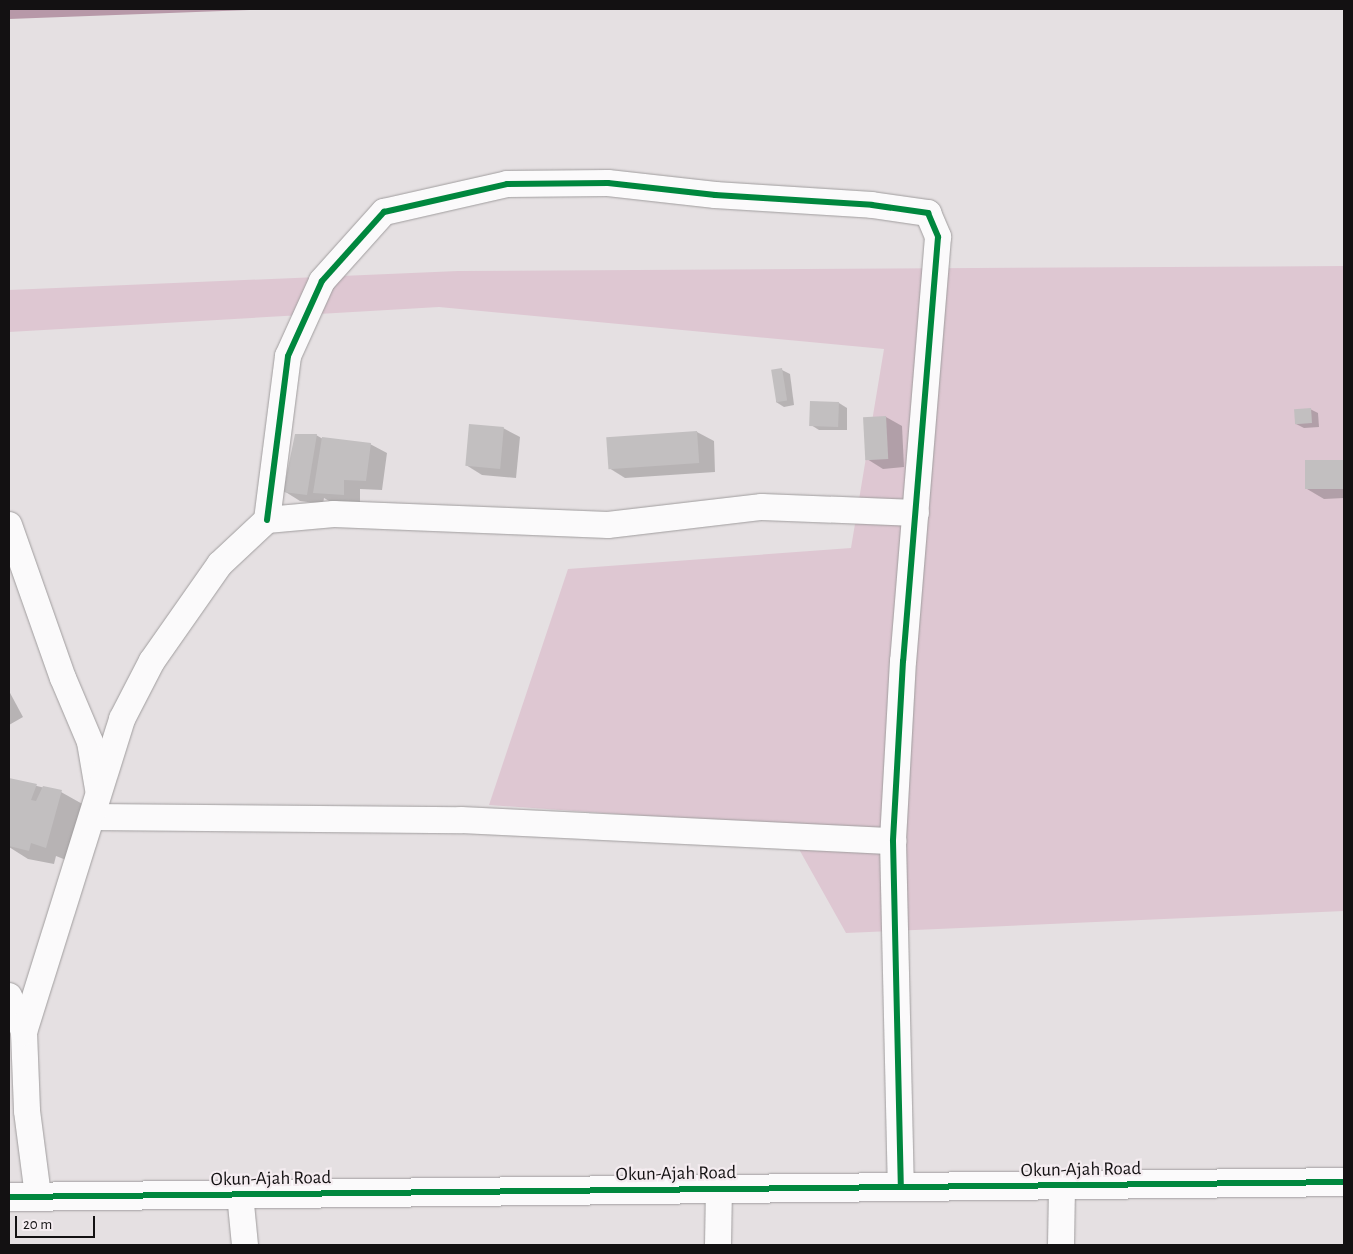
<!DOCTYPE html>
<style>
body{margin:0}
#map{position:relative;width:1353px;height:1254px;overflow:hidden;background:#e5e0e2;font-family:"Alegreya Sans",sans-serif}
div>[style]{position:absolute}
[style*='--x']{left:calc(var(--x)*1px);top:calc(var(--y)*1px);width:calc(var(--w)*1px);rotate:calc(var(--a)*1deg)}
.green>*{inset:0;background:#dec7d2}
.water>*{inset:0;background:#b798a8}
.shadow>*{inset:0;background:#0003}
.building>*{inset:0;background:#c2bfc0;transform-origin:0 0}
.roads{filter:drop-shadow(0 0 1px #a09d9e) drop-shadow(0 0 1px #a09d9e)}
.street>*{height:26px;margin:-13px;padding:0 13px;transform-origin:13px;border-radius:13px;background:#fbfafb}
.secondary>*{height:28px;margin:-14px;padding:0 14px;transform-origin:14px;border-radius:14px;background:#fbfafb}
.cycleway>*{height:6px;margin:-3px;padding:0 3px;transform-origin:3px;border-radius:3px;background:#00873e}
span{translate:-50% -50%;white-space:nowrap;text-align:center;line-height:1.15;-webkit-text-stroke:4.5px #f4ecf0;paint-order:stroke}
.street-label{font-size:19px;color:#131112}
.frame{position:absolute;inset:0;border:10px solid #131112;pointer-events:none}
.scale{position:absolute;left:15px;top:1216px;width:80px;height:22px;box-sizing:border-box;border:2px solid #131112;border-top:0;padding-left:6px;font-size:15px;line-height:18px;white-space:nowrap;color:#131112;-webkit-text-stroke:4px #f4ecf0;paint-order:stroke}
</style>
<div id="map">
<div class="green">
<div style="clip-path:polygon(1344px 266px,1344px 911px,846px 933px,786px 826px,489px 805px,568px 569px,851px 548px,884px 349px,439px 307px,9px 332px,9px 290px,458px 271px)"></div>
</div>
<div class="water">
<div style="clip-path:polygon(9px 9px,276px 9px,9px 19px)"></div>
</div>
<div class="shadow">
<div style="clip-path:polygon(782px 370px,790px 374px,794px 405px,784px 407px,776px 402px)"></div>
<div style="clip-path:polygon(839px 403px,847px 408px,847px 430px,819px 430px,811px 425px)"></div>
<div style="clip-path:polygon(1310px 409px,1318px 413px,1319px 427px,1304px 428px,1296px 424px)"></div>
<div style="clip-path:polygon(886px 417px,902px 426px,904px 467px,883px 469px,867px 459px)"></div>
<div style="clip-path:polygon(503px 428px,520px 437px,516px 478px,482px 475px,466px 465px)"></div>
<div style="clip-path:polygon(697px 432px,714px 441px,715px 472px,625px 478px,609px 468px)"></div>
<div style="clip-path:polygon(316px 435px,323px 439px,370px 444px,387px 453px,382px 490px,360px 489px,360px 504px,331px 502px,324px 498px,323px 504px,300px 501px,284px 491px)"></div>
<div style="clip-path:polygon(1344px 461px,1344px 498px,1324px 499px,1307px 489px,1306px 462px)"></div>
<div style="clip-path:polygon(9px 691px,23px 717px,9px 725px)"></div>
<div style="clip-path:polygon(9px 779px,61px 792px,86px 806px,71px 862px,56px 856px,54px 864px,28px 859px,9px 847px)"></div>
</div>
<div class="building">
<div style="left:782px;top:368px;width:33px;height:11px;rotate:81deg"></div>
<div style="left:810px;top:401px;width:29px;height:25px;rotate:2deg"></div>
<div style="left:1311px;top:408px;width:15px;height:17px;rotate:86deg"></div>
<div style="left:886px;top:416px;width:43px;height:23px;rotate:87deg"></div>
<div style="left:469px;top:424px;width:35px;height:42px;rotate:5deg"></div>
<div style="left:697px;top:431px;width:32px;height:91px;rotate:86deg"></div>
<div style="clip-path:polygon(295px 434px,317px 434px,307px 495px,283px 492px)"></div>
<div style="clip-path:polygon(322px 437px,371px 443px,366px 481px,344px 480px,344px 495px,313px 493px)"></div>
<div style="left:1344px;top:460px;width:29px;height:39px;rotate:90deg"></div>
<div style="clip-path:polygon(9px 778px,37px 784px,31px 800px,36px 801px,43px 786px,62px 790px,46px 848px,31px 843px,29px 851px,9px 846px)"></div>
</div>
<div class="roads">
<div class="street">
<div style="--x:267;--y:520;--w:165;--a:-82.7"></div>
<div style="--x:288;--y:356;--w:82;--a:-65.6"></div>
<div style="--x:322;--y:281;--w:93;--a:-48.1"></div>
<div style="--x:384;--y:212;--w:126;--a:-12.8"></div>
<div style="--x:507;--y:184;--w:101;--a:-0.6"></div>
<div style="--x:608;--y:183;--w:108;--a:6.4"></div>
<div style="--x:715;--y:195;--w:157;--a:3.6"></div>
<div style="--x:872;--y:205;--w:57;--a:8.1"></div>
<div style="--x:928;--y:213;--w:26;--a:67"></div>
<div style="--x:938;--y:237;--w:425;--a:94.7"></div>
<div style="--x:903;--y:661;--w:180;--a:93.2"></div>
<div style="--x:893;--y:841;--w:346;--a:88.7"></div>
<div style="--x:9;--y:525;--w:162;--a:70.6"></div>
<div style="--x:63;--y:678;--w:69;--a:67.1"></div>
<div style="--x:90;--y:742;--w:48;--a:80.3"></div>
<div style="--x:92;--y:817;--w:369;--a:0.5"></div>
<div style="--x:461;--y:820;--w:433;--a:2.8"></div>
<div style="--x:9;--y:996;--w:39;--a:67"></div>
<div style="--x:24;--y:1032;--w:79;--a:87.8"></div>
<div style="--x:27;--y:1111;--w:86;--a:82.6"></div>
<div style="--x:24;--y:1032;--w:328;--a:-72.6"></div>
<div style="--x:122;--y:719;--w:65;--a:-62.7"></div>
<div style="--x:152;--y:661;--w:118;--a:-55"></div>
<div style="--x:220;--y:564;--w:64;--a:-43.1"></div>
<div style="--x:267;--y:520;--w:67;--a:-5.1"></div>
<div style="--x:334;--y:514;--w:274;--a:2.3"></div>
<div style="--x:608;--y:525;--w:155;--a:-6.7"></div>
<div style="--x:762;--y:507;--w:154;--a:2.2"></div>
<div style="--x:240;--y:1194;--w:51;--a:84.4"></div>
<div style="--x:718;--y:1245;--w:56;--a:-89"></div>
<div style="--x:1061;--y:1245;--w:60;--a:-89"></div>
</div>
<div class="secondary">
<div style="--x:9;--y:1197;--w:1335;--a:-0.64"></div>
</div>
</div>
<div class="cycleway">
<div style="--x:267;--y:520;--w:165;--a:-82.7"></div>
<div style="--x:288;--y:356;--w:82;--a:-65.6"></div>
<div style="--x:322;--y:281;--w:93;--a:-48.1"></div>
<div style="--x:384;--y:212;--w:126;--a:-12.8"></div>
<div style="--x:507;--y:184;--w:101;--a:-0.6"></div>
<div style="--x:608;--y:183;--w:108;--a:6.4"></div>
<div style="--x:715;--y:195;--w:157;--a:3.6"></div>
<div style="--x:872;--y:205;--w:57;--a:8.1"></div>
<div style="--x:928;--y:213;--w:26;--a:67"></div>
<div style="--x:938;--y:237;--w:425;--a:94.7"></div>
<div style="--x:903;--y:661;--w:180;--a:93.2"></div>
<div style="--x:893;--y:841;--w:346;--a:88.7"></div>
<div style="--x:9;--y:1197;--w:1335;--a:-0.64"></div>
</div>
<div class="street-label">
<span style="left:1081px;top:1170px;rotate:-1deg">Okun-Ajah Road</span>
<span style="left:676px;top:1174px;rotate:-1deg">Okun-Ajah Road</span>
<span style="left:271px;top:1179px;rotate:-1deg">Okun-Ajah Road</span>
</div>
<div class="frame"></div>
<div class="scale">20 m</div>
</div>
